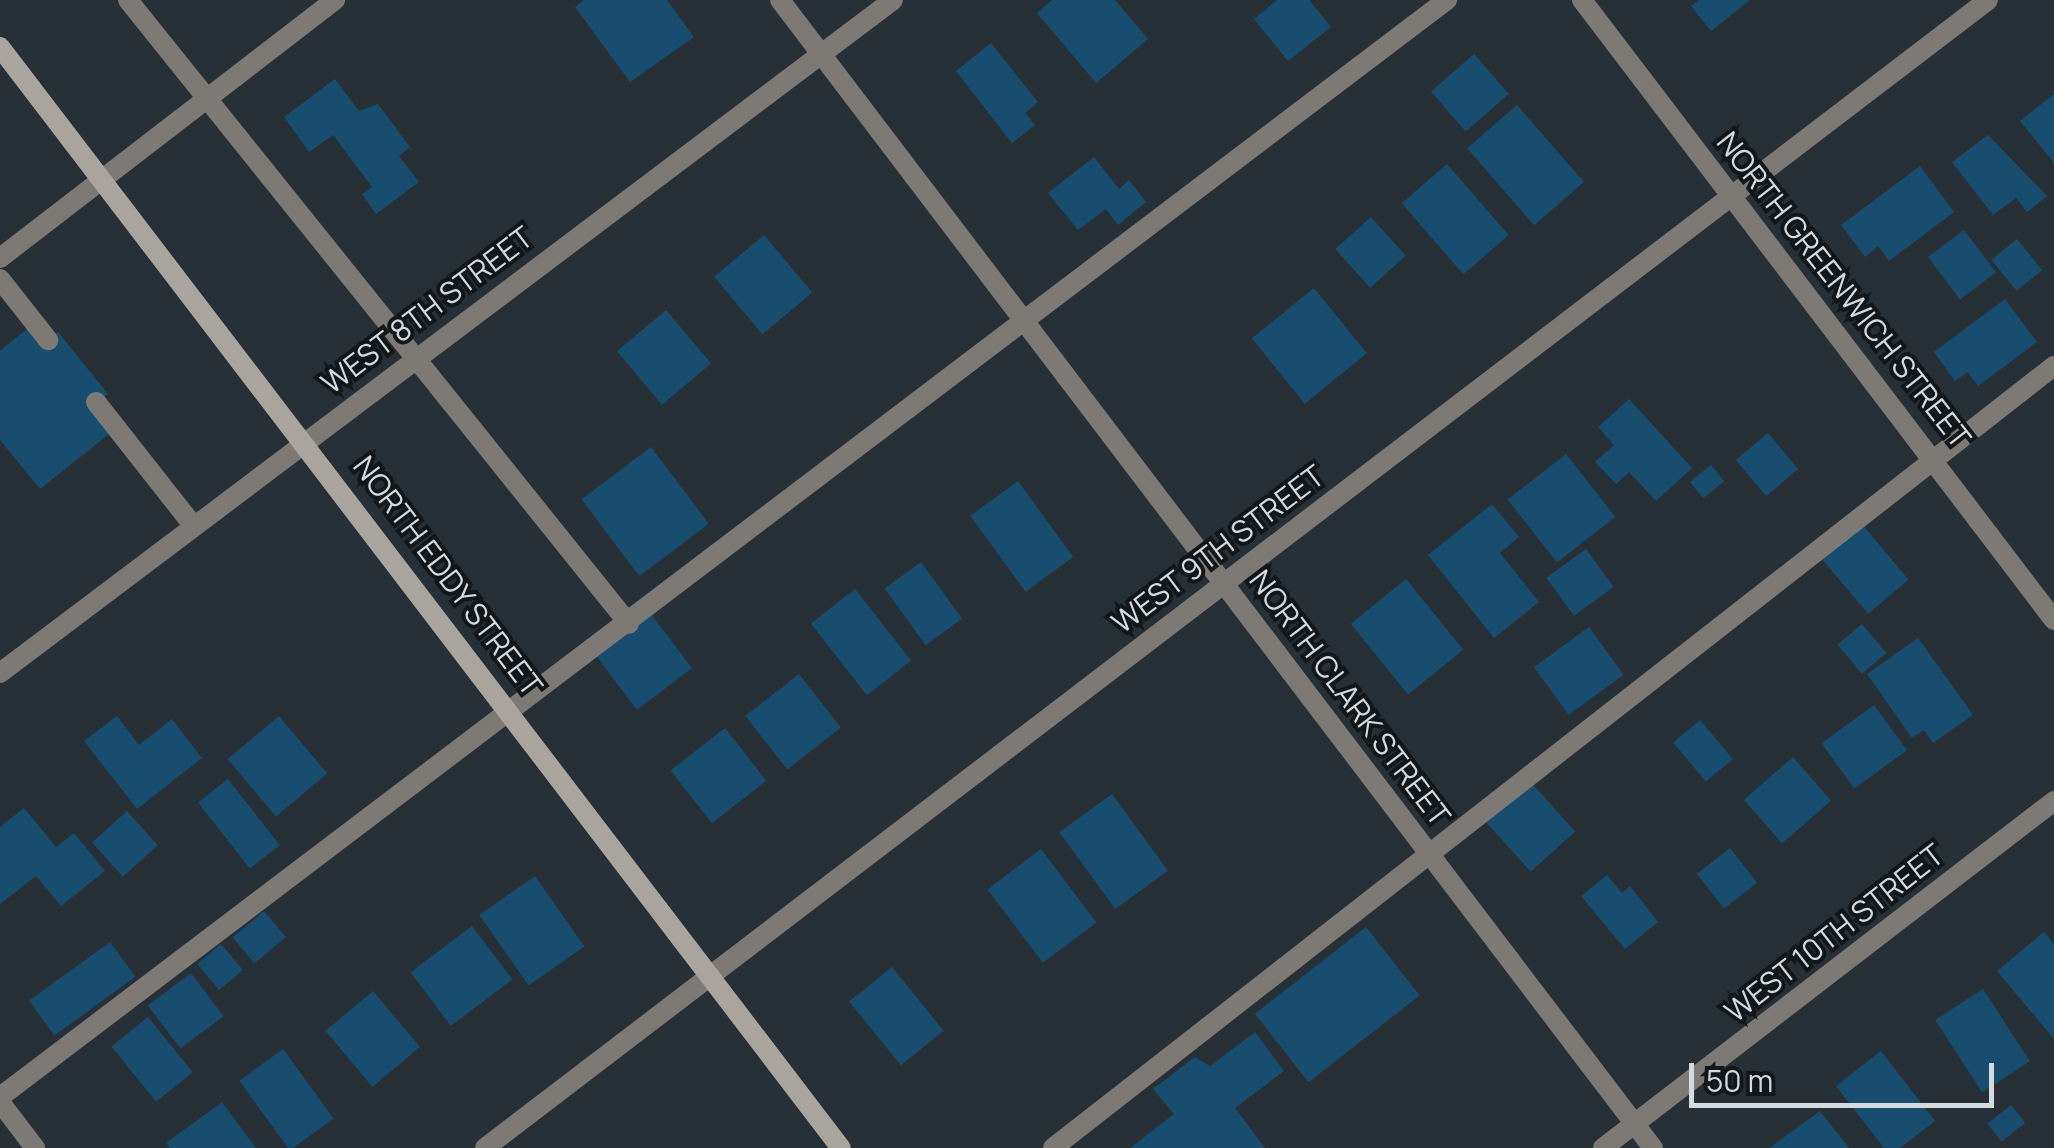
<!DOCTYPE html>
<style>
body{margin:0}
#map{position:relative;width:2054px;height:1148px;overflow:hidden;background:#273036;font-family:Manrope,sans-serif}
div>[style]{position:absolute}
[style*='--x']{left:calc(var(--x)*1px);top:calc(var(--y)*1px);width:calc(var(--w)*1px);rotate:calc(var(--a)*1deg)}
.building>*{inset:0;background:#194d6f;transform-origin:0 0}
.service>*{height:20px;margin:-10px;padding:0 10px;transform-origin:10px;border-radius:10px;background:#7d7975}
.minor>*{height:20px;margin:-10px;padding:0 10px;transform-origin:10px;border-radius:10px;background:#7d7975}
.tertiary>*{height:20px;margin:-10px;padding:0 10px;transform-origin:10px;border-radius:10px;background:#7d7975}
.secondary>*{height:20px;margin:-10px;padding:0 10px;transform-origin:10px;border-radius:10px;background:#a9a49d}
span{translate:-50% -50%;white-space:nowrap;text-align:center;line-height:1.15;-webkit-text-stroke:8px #13171a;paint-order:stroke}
.street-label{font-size:30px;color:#d4dade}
.scale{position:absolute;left:1689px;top:1063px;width:305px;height:45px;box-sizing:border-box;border:5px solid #d4dade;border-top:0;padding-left:12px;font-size:30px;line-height:35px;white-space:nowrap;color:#d4dade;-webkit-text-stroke:8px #13171a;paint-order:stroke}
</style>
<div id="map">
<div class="building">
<div style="clip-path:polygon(584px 0,667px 0,694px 37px,630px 82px,575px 7px)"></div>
<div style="clip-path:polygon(1052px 0,1115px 0,1148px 39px,1096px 83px,1037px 13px)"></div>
<div style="clip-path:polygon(1277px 0,1309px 0,1331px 27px,1288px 61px,1254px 19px)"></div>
<div style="clip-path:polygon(1699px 0,1750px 0,1711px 31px,1691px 6px)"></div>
<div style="clip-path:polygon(991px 43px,1038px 102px,1025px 113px,1035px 125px,1012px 143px,956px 71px)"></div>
<div style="left:1474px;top:54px;width:53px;height:57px;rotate:49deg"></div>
<div style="clip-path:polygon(335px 79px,359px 111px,378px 104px,410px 147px,399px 156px,419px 182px,376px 214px,362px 194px,372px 187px,333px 135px,309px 152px,284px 117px)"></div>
<div style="clip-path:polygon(2054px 94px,2054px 163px,2020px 121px)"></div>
<div style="left:1517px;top:105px;width:102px;height:66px;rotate:49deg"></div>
<div style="clip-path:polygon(1988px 135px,2047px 196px,2027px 212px,2016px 198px,1993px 215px,1952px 162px)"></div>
<div style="clip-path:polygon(1094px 157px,1119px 189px,1129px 180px,1146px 202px,1118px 225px,1106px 209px,1078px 230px,1048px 193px)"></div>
<div style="left:1447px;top:164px;width:94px;height:60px;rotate:49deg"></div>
<div style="clip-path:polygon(1920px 166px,1954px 212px,1889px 261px,1878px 246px,1865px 257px,1841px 225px)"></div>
<div style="left:1371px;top:217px;width:52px;height:48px;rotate:48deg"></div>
<div style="left:1964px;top:230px;width:53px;height:45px;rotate:53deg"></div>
<div style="left:764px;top:235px;width:75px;height:65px;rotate:50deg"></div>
<div style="left:2017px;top:239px;width:40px;height:33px;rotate:51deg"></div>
<div style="left:1314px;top:288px;width:84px;height:80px;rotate:51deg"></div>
<div style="clip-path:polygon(2005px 299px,2037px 342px,1978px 386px,1968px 372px,1955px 381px,1934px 352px)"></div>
<div style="left:666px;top:310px;width:70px;height:64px;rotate:50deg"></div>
<div style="clip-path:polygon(28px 328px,42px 345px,58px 332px,108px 394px,92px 406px,113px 431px,40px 489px,0 440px,0 351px)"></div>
<div style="clip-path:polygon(1629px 399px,1692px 468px,1656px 501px,1629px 472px,1616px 484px,1595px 462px,1614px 445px,1598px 427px)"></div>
<div style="left:1768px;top:433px;width:47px;height:42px;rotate:50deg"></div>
<div style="left:651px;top:447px;width:96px;height:87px;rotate:53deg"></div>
<div style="left:1566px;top:454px;width:80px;height:74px;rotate:52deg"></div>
<div style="left:1711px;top:465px;width:21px;height:27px;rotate:51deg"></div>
<div style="left:1018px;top:481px;width:94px;height:59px;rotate:54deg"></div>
<div style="clip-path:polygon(1492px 504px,1519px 537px,1500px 553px,1539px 602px,1494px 638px,1428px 555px)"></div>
<div style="left:1861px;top:523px;width:74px;height:53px;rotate:50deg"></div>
<div style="left:1586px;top:549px;width:47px;height:49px;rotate:54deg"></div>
<div style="left:921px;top:562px;width:70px;height:45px;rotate:54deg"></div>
<div style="left:1406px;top:579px;width:91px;height:71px;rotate:51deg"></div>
<div style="left:855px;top:589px;width:91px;height:56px;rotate:52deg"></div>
<div style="left:651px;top:614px;width:68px;height:69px;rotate:53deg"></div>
<div style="left:1862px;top:624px;width:38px;height:32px;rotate:50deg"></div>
<div style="left:1589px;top:627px;width:59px;height:68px;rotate:54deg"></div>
<div style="clip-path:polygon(1918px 638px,1973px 715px,1933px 743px,1924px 730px,1912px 738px,1867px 674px)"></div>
<div style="left:799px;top:674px;width:68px;height:68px;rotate:52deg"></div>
<div style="left:1874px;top:705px;width:56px;height:65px;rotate:54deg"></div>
<div style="clip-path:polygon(117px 716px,139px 745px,172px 719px,202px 758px,137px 809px,84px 741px)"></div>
<div style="left:279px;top:716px;width:75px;height:67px;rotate:50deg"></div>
<div style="left:1700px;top:720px;width:51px;height:35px;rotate:50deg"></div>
<div style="left:725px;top:728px;width:67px;height:69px;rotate:52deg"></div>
<div style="left:1793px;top:757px;width:58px;height:65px;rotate:49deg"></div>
<div style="left:1527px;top:778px;width:72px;height:60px;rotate:48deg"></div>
<div style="left:228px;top:779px;width:84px;height:38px;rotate:52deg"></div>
<div style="left:1112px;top:794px;width:95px;height:65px;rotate:54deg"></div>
<div style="clip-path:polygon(24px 808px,56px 847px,74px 833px,105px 871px,61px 906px,36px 876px,0 904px,0 827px)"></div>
<div style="left:127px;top:811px;width:46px;height:47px;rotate:48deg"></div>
<div style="left:1730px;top:848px;width:44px;height:42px;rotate:52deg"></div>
<div style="left:1041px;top:849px;width:92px;height:67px;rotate:53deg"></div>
<div style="clip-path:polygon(1607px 875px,1622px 893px,1630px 886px,1658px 922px,1625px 949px,1581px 896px)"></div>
<div style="left:535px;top:876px;width:86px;height:68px;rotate:55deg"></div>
<div style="left:264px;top:911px;width:34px;height:41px;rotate:50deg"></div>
<div style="left:472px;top:926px;width:67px;height:77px;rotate:53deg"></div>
<div style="left:1366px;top:927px;width:87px;height:141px;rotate:52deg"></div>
<div style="clip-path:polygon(2044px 932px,2054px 944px,2054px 1039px,1997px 971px)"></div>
<div style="left:110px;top:942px;width:43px;height:100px;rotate:54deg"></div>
<div style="left:221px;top:944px;width:34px;height:31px;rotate:50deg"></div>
<div style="left:892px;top:967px;width:82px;height:55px;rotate:51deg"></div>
<div style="left:191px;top:973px;width:54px;height:54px;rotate:53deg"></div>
<div style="left:1983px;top:989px;width:86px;height:57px;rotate:57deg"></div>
<div style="left:373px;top:991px;width:73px;height:62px;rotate:50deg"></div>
<div style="left:148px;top:1017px;width:71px;height:47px;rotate:51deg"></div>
<div style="clip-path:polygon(1255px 1032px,1284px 1071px,1235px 1108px,1265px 1148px,1130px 1148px,1174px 1114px,1153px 1089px,1195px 1057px,1210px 1066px)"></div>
<div style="left:283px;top:1049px;width:86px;height:54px;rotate:54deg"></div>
<div style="clip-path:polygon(1881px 1051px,1935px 1121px,1900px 1148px,1884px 1148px,1836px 1086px)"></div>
<div style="clip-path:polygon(222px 1102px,256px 1148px,170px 1148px,166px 1143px)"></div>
<div style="left:2011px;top:1105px;width:23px;height:30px;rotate:52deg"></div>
<div style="clip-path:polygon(1820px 1111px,1849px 1148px,1769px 1148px)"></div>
</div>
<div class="service">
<div style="--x:128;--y:0;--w:800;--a:51.24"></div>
<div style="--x:0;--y:258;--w:423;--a:-37.6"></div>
<div style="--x:0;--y:279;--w:78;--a:51.8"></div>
<div style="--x:96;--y:402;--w:155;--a:51.8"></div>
<div style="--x:0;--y:1097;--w:1816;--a:-37.17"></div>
<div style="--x:1053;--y:1148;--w:1270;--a:-38"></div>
</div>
<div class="minor">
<div style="--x:780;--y:0;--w:1442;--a:52.75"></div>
<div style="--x:1582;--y:0;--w:779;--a:52.72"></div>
<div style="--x:0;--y:673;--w:1118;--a:-37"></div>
<div style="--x:0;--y:1102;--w:58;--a:52.7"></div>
<div style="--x:485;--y:1148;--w:1891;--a:-37.37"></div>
</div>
<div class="tertiary">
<div style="--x:1603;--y:1148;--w:569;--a:-37.57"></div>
</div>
<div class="secondary">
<div style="--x:0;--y:47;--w:1385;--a:52.63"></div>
</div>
<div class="street-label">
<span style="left:1844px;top:290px;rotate:52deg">NORTH GREENWICH STREET</span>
<span style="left:427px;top:310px;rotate:-37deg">WEST 8TH STREET</span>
<span style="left:1218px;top:549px;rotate:-37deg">WEST 9TH STREET</span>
<span style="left:448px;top:576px;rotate:53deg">NORTH EDDY STREET</span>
<span style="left:1350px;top:698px;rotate:53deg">NORTH CLARK STREET</span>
<span style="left:1834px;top:933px;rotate:-38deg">WEST 10TH STREET</span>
</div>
<div class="scale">50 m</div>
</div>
